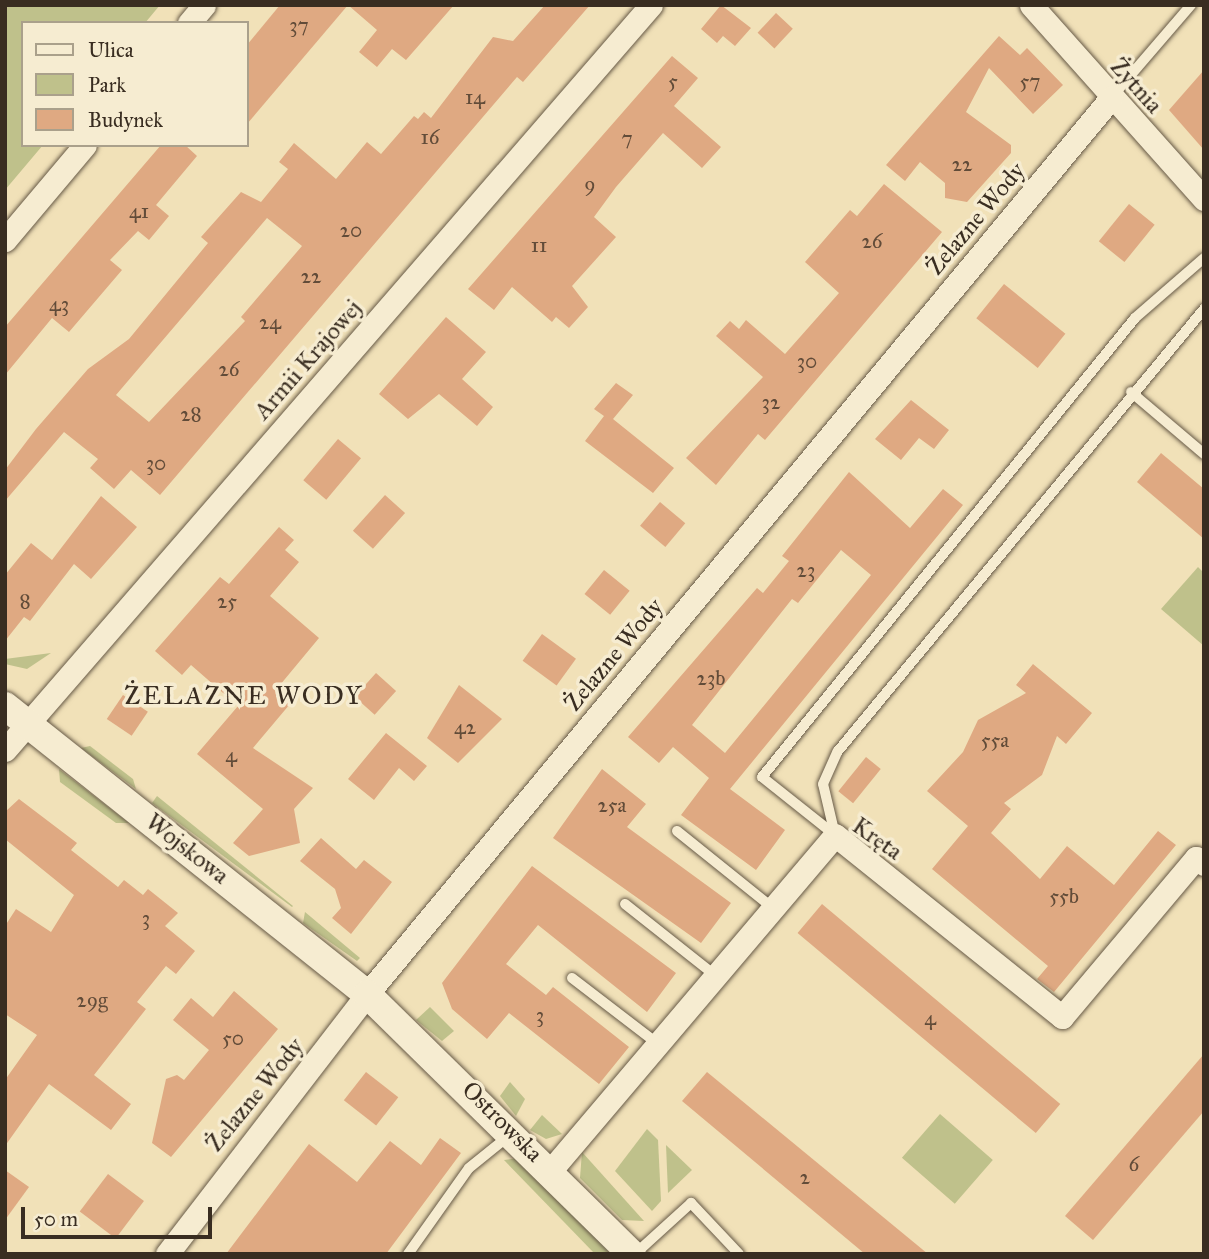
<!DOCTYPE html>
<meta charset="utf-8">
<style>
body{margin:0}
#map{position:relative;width:1209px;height:1259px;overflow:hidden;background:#f1e1b8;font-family:"IM FELL Great Primer",serif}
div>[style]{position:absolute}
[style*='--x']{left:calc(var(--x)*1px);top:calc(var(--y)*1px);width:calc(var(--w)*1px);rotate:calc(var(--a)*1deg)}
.green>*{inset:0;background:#bfc18b;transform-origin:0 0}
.building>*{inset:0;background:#dfa982;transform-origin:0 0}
.roads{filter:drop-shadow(0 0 2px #675a47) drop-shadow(0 0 2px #675a47)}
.service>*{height:10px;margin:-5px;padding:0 5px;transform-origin:5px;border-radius:5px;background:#f6ecd1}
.minor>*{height:23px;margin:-11.5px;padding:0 11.5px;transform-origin:11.5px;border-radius:11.5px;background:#f6ecd1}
.tertiary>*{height:28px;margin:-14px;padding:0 14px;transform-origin:14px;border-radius:14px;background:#f6ecd1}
span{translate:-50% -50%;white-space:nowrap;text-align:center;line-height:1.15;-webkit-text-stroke:7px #f6ecd1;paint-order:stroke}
.number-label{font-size:21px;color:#624c39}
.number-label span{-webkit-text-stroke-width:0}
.street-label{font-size:24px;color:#392d21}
.neighbourhood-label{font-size:26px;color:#392d21;letter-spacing:2px}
.frame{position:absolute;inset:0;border:7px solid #392d21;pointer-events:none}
.legend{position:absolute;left:21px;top:21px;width:228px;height:126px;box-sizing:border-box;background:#f6ecd1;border:2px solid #aaa08b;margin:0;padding:9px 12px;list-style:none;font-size:21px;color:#392d21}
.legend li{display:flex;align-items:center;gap:14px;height:35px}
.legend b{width:35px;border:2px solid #aaa08b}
.scale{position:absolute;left:21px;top:1207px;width:191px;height:32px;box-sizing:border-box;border:4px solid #392d21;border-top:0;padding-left:9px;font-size:21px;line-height:24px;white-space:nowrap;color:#392d21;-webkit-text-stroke:5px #f6ecd1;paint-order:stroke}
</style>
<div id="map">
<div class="green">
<div style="clip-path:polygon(5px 5px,160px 5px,145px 23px,23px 23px,23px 145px,43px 145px,5px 190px)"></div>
<div style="clip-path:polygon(1198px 567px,1204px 573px,1204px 646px,1161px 609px)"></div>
<div style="clip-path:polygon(51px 653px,27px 669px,5px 664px,5px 659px)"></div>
<div style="clip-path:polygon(90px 746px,133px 779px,136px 789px,81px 748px)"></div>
<div style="clip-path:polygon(59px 769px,129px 823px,116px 823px,60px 782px)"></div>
<div style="clip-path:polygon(157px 796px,293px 906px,292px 907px,152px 803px)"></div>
<div style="clip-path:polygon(305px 912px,360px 958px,357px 961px,303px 923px)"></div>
<div style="clip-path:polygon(430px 1007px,454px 1031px,442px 1041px,416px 1020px)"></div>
<div style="clip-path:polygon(510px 1082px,525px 1099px,516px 1116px,500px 1096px)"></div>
<div style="left:940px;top:1114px;width:70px;height:58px;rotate:41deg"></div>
<div style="clip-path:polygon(542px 1115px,562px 1134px,546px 1139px,530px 1130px)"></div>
<div style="clip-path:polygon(647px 1129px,658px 1140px,661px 1201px,652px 1211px,615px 1171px)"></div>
<div style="clip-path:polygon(666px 1145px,692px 1170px,668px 1193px)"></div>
<div style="clip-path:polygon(582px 1152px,644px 1221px,622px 1220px,580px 1178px)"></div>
<div style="clip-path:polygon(518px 1158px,611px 1254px,595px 1254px,504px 1160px)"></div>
</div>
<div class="building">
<div style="clip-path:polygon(280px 5px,348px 5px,247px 124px,247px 45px)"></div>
<div style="clip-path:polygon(348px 5px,454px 5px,406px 60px,392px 49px,377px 67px,359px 52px,377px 30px)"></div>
<div style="clip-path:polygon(evenodd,545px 5px,590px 5px,523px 82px,517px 77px,160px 495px,131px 470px,114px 489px,90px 468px,98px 459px,64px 432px,5px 501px,5px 470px,36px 429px,88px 369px,129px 339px,208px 243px,201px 237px,241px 192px,261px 202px,288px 169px,279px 162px,294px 143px,336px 179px,367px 142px,381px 154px,414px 116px,418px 119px,424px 112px,431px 118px,493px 37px,513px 41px,545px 5px,267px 218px,302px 246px,241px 317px,245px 321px,149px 422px,116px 395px,267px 218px)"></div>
<div style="clip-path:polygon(721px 5px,751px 28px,735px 46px,723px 36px,717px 43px,701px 29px)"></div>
<div style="left:776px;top:13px;width:23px;height:27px;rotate:43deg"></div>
<div style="clip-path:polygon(999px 36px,1020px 55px,1027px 48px,1063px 85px,1033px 114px,989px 68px,966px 112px,1011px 145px,1011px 153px,967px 202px,945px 198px,945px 183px,920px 162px,905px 181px,886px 165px)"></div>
<div style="clip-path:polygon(672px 56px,698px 78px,674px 106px,721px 147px,702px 168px,663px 133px,616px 187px,594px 217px,616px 237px,572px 286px,588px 307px,569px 328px,556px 317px,552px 322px,512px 287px,494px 310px,468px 289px)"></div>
<div style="clip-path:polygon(1204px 70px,1204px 150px,1169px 110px)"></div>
<div style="clip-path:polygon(161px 145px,185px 145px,197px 156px,156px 205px,169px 216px,149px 240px,138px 231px,110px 260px,122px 270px,69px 332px,52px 318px,5px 375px,5px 327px)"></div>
<div style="clip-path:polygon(884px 184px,942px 232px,765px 440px,758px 434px,716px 485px,686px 458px,763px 377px,716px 336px,730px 321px,739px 329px,746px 320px,785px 354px,839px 293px,805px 262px,850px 210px,857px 216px)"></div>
<div style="left:1129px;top:204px;width:33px;height:48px;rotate:39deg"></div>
<div style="left:1004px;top:284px;width:79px;height:44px;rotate:39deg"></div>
<div style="clip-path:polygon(446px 317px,486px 352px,462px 379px,493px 407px,477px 426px,439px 394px,408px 419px,379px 394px)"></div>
<div style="clip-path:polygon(616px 383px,633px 395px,613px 419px,674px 468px,653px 493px,585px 441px,604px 416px,594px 409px)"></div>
<div style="clip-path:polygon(911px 400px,949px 430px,934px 449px,919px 438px,901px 460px,875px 439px)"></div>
<div style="left:338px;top:439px;width:30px;height:54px;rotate:40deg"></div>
<div style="clip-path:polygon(1161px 453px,1204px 489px,1204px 539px,1137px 482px)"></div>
<div style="clip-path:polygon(evenodd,849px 472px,910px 528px,943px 489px,963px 505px,730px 789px,785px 830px,756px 870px,681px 815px,709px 778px,673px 747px,659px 763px,628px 737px,757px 588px,763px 593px,789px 561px,782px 556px,849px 472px,841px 550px,871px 575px,725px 753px,692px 725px,792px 599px,798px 603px,841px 550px)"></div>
<div style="left:385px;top:495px;width:27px;height:48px;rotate:42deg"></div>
<div style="clip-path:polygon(101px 496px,137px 527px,91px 579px,74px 564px,30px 621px,24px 617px,5px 641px,5px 575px,31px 543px,52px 560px)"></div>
<div style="left:660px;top:502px;width:33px;height:31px;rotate:40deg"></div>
<div style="clip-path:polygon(279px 527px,294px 540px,285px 550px,299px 562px,270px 596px,319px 638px,275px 691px,290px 704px,253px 748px,313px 788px,294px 809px,300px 843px,249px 856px,233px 843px,263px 809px,197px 754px,238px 706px,191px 665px,182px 675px,155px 651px,220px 577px,229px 584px)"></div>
<div style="left:604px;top:570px;width:33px;height:31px;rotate:39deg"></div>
<div style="left:542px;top:634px;width:42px;height:33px;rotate:36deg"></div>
<div style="clip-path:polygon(1033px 664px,1092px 713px,1066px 744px,1057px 736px,1042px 775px,1004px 803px,1011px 809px,991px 833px,1040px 879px,1067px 846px,1114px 885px,1158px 831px,1176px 845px,1054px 992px,1037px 979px,1048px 966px,932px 869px,968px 826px,927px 791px,963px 752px,978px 720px,1026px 693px,1016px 685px)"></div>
<div style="left:376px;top:673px;width:27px;height:32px;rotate:42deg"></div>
<div style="clip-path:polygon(459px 685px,502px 719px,458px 763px,427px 738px)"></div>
<div style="left:123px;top:695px;width:30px;height:29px;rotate:34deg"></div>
<div style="clip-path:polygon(386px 733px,427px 766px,414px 781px,399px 768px,374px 800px,348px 779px)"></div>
<div style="left:866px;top:757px;width:19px;height:44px;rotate:39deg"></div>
<div style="clip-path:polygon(602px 769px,646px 804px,627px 827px,731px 903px,701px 943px,553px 838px)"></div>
<div style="clip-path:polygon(19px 799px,77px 843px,71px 850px,118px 887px,124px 880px,143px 895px,148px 889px,178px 913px,165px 926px,195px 951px,176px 974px,166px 966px,137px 1002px,146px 1009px,94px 1075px,131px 1104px,111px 1130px,49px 1084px,5px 1146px,5px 1080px,37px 1035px,5px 1014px,5px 926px,16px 909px,51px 932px,74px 895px,5px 839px,5px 812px)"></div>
<div style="clip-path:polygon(321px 838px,356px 869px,364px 860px,392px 882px,351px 934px,332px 918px,341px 908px,335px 889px,300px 861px)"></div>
<div style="clip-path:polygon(532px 866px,676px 973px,647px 1012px,538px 925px,506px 964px,546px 995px,553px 987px,629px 1047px,599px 1084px,509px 1013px,487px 1039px,452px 1009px,442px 983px)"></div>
<div style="left:822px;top:904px;width:311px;height:38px;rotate:40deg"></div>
<div style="clip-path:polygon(234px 991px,278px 1029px,171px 1157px,152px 1143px,166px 1079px,177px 1075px,184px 1080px,209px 1050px,173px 1020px,191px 998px,213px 1017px)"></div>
<div style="clip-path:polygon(1204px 1054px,1204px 1111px,1093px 1240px,1065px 1216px)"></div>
<div style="left:366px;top:1072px;width:41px;height:36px;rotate:38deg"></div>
<div style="clip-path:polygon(707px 1072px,928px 1254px,865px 1254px,682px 1101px)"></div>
<div style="clip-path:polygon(440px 1138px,461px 1153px,386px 1254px,226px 1254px,309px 1144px,357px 1182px,390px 1141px,421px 1165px)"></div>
<div style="clip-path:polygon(5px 1170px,29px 1187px,5px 1220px)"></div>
<div style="left:108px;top:1174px;width:45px;height:47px;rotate:37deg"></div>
</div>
<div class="roads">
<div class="service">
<div style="--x:1111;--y:98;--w:123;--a:-49.3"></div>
<div style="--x:1131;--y:392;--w:96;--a:40.3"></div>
<div style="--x:677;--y:831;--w:124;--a:38.8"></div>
<div style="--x:835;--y:835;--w:93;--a:-141.5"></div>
<div style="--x:762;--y:777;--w:591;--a:-50.9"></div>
<div style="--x:1135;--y:318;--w:91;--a:-41"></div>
<div style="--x:835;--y:835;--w:52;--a:-103.2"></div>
<div style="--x:823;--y:784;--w:36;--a:-66"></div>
<div style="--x:838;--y:751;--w:574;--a:-50.37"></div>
<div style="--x:625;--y:904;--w:117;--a:38.4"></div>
<div style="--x:572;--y:978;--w:108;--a:37.5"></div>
<div style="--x:408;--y:1254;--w:105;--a:-54.7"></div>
<div style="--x:469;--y:1168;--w:54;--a:-39"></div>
<div style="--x:635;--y:1254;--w:76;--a:-42.3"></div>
<div style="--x:691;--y:1203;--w:70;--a:46.7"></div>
</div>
<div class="minor">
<div style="--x:1031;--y:5;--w:260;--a:48.3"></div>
<div style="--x:189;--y:23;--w:23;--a:-50"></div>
<div style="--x:5;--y:240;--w:124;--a:-49.9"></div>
<div style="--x:5;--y:750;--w:986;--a:-49.07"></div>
<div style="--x:551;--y:1170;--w:439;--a:-49.7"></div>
<div style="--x:835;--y:835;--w:291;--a:38.7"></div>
<div style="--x:1062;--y:1017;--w:208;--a:-49.9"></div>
<div style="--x:1196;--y:858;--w:10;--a:37"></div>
<div style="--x:167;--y:1254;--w:328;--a:-52.4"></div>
<div style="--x:367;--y:994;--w:1165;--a:-50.3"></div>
</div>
<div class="tertiary">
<div style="--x:5;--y:706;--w:463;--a:38.5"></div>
<div style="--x:367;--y:994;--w:371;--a:44.5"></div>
</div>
</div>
<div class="number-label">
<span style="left:299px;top:25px">37</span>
<span style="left:673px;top:81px">5</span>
<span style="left:1030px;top:81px">57</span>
<span style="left:475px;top:97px">14</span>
<span style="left:430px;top:137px">16</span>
<span style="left:627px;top:138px">7</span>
<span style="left:962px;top:164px">22</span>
<span style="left:590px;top:184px">9</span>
<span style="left:139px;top:211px">41</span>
<span style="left:351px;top:230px">20</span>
<span style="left:872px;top:241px">26</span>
<span style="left:539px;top:245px">11</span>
<span style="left:311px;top:276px">22</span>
<span style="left:59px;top:304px">43</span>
<span style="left:270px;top:322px">24</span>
<span style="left:807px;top:361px">30</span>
<span style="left:229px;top:369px">26</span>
<span style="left:771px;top:402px">32</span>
<span style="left:191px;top:414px">28</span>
<span style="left:156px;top:463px">30</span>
<span style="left:806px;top:570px">23</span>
<span style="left:25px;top:601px">8</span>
<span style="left:227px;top:601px">25</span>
<span style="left:711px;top:678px">23b</span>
<span style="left:465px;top:727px">42</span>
<span style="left:995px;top:740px">55a</span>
<span style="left:231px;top:755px">4</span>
<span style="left:612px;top:805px">25a</span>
<span style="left:1064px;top:896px">55b</span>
<span style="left:146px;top:918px">3</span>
<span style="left:92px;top:1000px">29g</span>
<span style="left:540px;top:1015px">3</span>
<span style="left:930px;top:1018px">4</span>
<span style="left:233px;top:1038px">50</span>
<span style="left:1134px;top:1164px">6</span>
<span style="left:805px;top:1177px">2</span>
</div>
<div class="street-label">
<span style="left:1136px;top:86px;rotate:48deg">Żytnia</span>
<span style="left:976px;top:219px;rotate:-50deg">Żelazne Wody</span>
<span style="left:308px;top:360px;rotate:-49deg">Armii Krajowej</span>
<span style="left:614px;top:655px;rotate:-50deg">Żelazne Wody</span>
<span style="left:877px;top:839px;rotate:35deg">Kręta</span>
<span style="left:187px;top:849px;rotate:38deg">Wojskowa</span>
<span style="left:255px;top:1095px;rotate:-51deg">Żelazne Wody</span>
<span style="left:502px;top:1122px;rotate:45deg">Ostrowska</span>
</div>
<div class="neighbourhood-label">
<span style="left:244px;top:696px">ŻELAZNE WODY</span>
</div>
<div class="frame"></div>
<ul class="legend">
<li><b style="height:9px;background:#f6ecd1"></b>Ulica</li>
<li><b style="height:19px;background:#bfc18b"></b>Park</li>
<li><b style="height:19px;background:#dfa982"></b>Budynek</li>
</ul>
<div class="scale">50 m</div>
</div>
